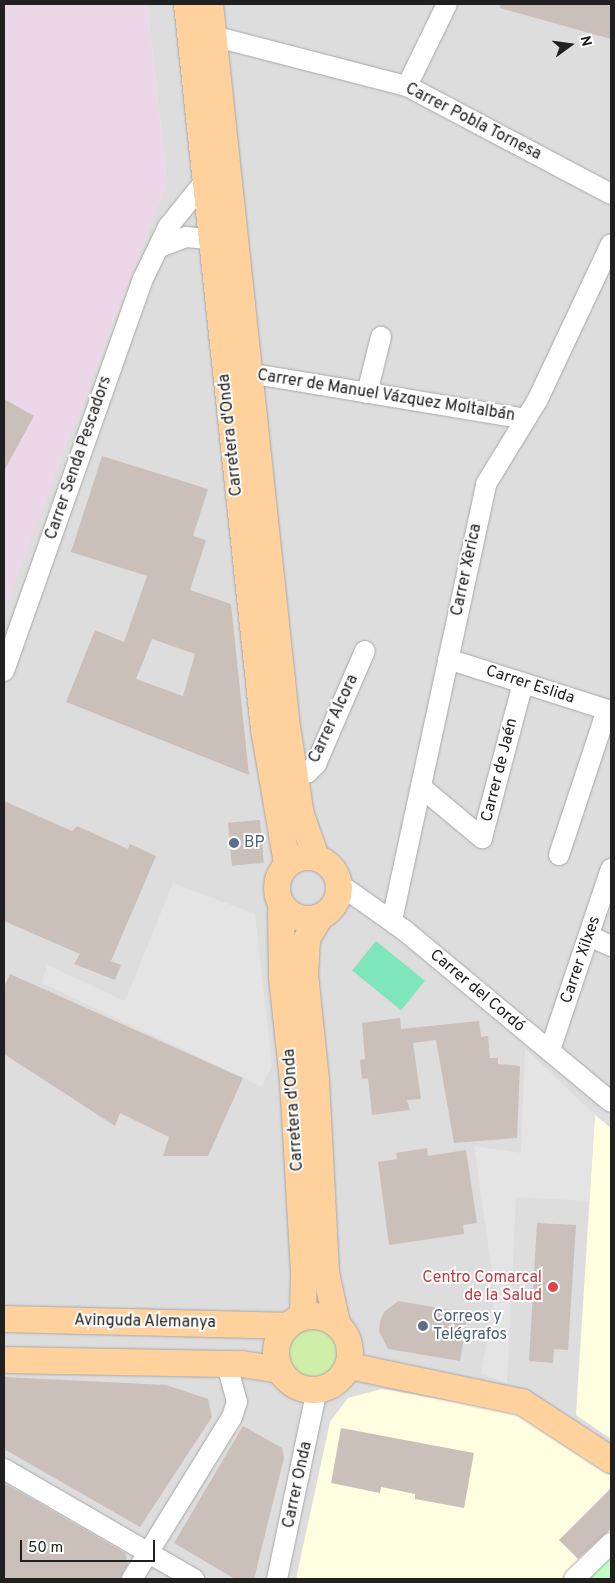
<!DOCTYPE html>
<meta charset="utf-8">
<style>
body{margin:0}
#map{position:relative;width:615px;height:1583px;overflow:hidden;background:#f1ede6;font-family:Overpass,sans-serif}
div>[style]{position:absolute}
[style*='--x']{left:calc(var(--x)*1px);top:calc(var(--y)*1px);width:calc(var(--w)*1px);rotate:calc(var(--a)*1deg)}
.residential>*{inset:0;background:#dedddd}
.industrial>*{inset:0;background:#ebd7e8}
.education>*{inset:0;background:#fffee1}
.grass>*{inset:0;background:#ceeea9}
.round{border-radius:50%}
.park>*{inset:0;background:#c1fdc3}
.pitch>*{inset:0;background:#7fe5ba;transform-origin:0 0}
.parking>*{inset:0;background:#e4e4e4}
.building>*{inset:0;background:#cabfb9;transform-origin:0 0}
.roads{filter:drop-shadow(0 0 1px #a7a7a7) drop-shadow(0 0 1px #a7a7a7)}
.minor>*{height:20px;margin:-10px;padding:0 10px;transform-origin:10px;border-radius:10px;background:#fff}
.major>*{height:26px;margin:-13px;padding:0 13px;transform-origin:13px;border-radius:13px;background:#ffd19d}
.major>.ring{margin:-13px;padding:0;box-sizing:content-box;background:none;border:26px solid #ffd19d;border-radius:50%}
.dots>*{width:14px;height:14px;translate:-50% -50%;box-sizing:border-box;border:2px solid #fff;border-radius:50%}
span{translate:-50% -50%;white-space:nowrap;text-align:center;line-height:1.15;-webkit-text-stroke:4px #fff;paint-order:stroke}
.street-label{font-size:16px;color:#202020}
.service-label{font-size:16px;color:#4e5e75}
.left{translate:0 -50%;text-align:left}
.health-label{font-size:16px;color:#be3a42}
.right{translate:-100% -50%;text-align:right}
.frame{position:absolute;inset:0;border:5px solid #202020;pointer-events:none}
.north{position:absolute;left:545px;top:20px;width:50px;height:50px;-webkit-text-stroke:4px #fff;paint-order:stroke;rotate:76deg;font-size:14px;font-weight:700;line-height:20px;text-align:center;color:#202020}
.north::after{content:'';display:block;margin:auto;width:18px;height:22px;background:#202020;clip-path:polygon(50% 0,100% 100%,50% 72%,0 100%)}
.scale{position:absolute;left:20px;top:1540px;width:135px;height:22px;box-sizing:border-box;border:2px solid #202020;border-top:0;padding-left:6px;font-size:15px;line-height:18px;white-space:nowrap;color:#202020;-webkit-text-stroke:4px #fff;paint-order:stroke}
</style>
<div id="map">
<div class="residential">
<div style="clip-path:polygon(147px 4px,611px 4px,611px 1579px,4px 1579px,4px 606px,167px 182px)"></div>
</div>
<div class="industrial">
<div style="clip-path:polygon(4px 4px,147px 4px,167px 182px,4px 610px)"></div>
</div>
<div class="education">
<div style="clip-path:polygon(595px 1115px,611px 1128px,611px 1439px,576px 1415px)"></div>
<div style="clip-path:polygon(382px 1389px,519px 1413px,611px 1476px,611px 1534px,561px 1579px,296px 1579px,330px 1422px,348px 1398px)"></div>
</div>
<div class="grass">
<div class="round" style="left:287px;top:1325px;width:52px;height:52px"></div>
</div>
<div class="park">
<div style="clip-path:polygon(607px 1556px,611px 1561px,611px 1579px,578px 1579px)"></div>
</div>
<div class="pitch">
<div style="left:376px;top:941px;width:63px;height:38px;rotate:39deg"></div>
</div>
<div class="parking">
<div style="clip-path:polygon(173px 883px,255px 914px,272px 1065px,262px 1087px,42px 983px,47px 965px,125px 1001px)"></div>
<div style="clip-path:polygon(525px 1048px,595px 1115px,589px 1201px,516px 1197px,507px 1383px,481px 1374px,495px 1292px,474px 1146px,521px 1153px)"></div>
</div>
<div class="building">
<div style="clip-path:polygon(500px 4px,611px 4px,611px 39px,500px 8px)"></div>
<div style="clip-path:polygon(4px 399px,34px 416px,4px 471px)"></div>
<div style="clip-path:polygon(evenodd,102px 456px,208px 489px,193px 536px,206px 540px,190px 590px,231px 604px,249px 775px,66px 702px,95px 630px,124px 642px,147px 576px,71px 552px,102px 456px,152px 639px,195px 654px,183px 696px,136px 679px,152px 639px)"></div>
<div style="clip-path:polygon(4px 801px,72px 831px,77px 826px,128px 849px,130px 844px,156px 856px,111px 961px,121px 965px,115px 980px,74px 964px,80px 954px,4px 921px)"></div>
<div style="left:260px;top:820px;width:43px;height:32px;rotate:85deg"></div>
<div style="clip-path:polygon(10px 974px,243px 1078px,208px 1156px,163px 1156px,169px 1137px,120px 1113px,115px 1126px,4px 1054px,4px 987px)"></div>
<div style="clip-path:polygon(400px 1018px,401px 1029px,479px 1021px,481px 1037px,488px 1036px,490px 1058px,498px 1058px,498px 1064px,520px 1066px,517px 1138px,454px 1143px,436px 1040px,413px 1043px,421px 1099px,407px 1100px,410px 1110px,372px 1115px,368px 1078px,362px 1079px,360px 1060px,365px 1059px,362px 1023px)"></div>
<div style="clip-path:polygon(427px 1148px,428px 1156px,466px 1150px,477px 1223px,463px 1225px,464px 1234px,389px 1245px,378px 1162px,397px 1159px,396px 1153px)"></div>
<div style="clip-path:polygon(537px 1223px,576px 1225px,568px 1350px,554px 1349px,553px 1363px,529px 1361px)"></div>
<div style="clip-path:polygon(398px 1301px,468px 1313px,460px 1361px,388px 1349px,379px 1331px,380px 1322px,384px 1312px)"></div>
<div style="clip-path:polygon(4px 1377px,166px 1385px,208px 1399px,212px 1417px,140px 1527px,4px 1449px)"></div>
<div style="clip-path:polygon(243px 1426px,282px 1448px,284px 1458px,254px 1579px,235px 1579px,174px 1543px)"></div>
<div style="clip-path:polygon(341px 1428px,474px 1453px,464px 1508px,415px 1499px,415px 1494px,381px 1487px,380px 1493px,331px 1483px)"></div>
<div style="clip-path:polygon(4px 1483px,125px 1553px,128px 1564px,120px 1579px,4px 1579px)"></div>
<div style="clip-path:polygon(611px 1488px,611px 1529px,578px 1559px,559px 1540px)"></div>
</div>
<div class="roads">
<div class="minor">
<div style="--x:213;--y:36;--w:200;--a:14.5"></div>
<div style="--x:407;--y:86;--w:231;--a:27.9"></div>
<div style="--x:407;--y:86;--w:91;--a:-64"></div>
<div style="--x:160;--y:247;--w:28;--a:-21"></div>
<div style="--x:186;--y:237;--w:25;--a:5"></div>
<div style="--x:248;--y:373;--w:281;--a:9.4"></div>
<div style="--x:367;--y:393;--w:58;--a:-76"></div>
<div style="--x:448;--y:659;--w:171;--a:17.7"></div>
<div style="--x:4;--y:671;--w:414;--a:-70.5"></div>
<div style="--x:142;--y:281;--w:60;--a:-64.3"></div>
<div style="--x:168;--y:227;--w:59;--a:-51.2"></div>
<div style="--x:293;--y:776;--w:14;--a:-12"></div>
<div style="--x:307;--y:773;--w:13;--a:-45"></div>
<div style="--x:316;--y:764;--w:123;--a:-66.6"></div>
<div style="--x:421;--y:787;--w:80;--a:39.9"></div>
<div style="--x:482;--y:838;--w:160;--a:-75.2"></div>
<div style="--x:559;--y:855;--w:153;--a:-71.7"></div>
<div style="--x:339;--y:884;--w:80;--a:35.3"></div>
<div style="--x:404;--y:930;--w:269;--a:39.7"></div>
<div style="--x:392;--y:920;--w:446;--a:-77.8"></div>
<div style="--x:486;--y:484;--w:100;--a:-58.5"></div>
<div style="--x:538;--y:399;--w:171;--a:-64.8"></div>
<div style="--x:589;--y:936;--w:24;--a:24"></div>
<div style="--x:550;--y:1050;--w:191;--a:-71.4"></div>
<div style="--x:4;--y:1469;--w:220;--a:30.1"></div>
<div style="--x:132;--y:1579;--w:190;--a:-58.3"></div>
<div style="--x:232;--y:1417;--w:16;--a:-72"></div>
<div style="--x:237;--y:1402;--w:39;--a:-105"></div>
<div style="--x:277;--y:1579;--w:193;--a:-78.1"></div>
<div style="--x:574;--y:1579;--w:52;--a:-44.2"></div>
</div>
<div class="major">
<div style="--x:187;--y:4;--w:729;--a:83.94"></div>
<div style="--x:264;--y:729;--w:137;--a:80.3"></div>
<div style="--x:210;--y:4;--w:727;--a:83.92"></div>
<div style="--x:287;--y:727;--w:89;--a:81"></div>
<div style="--x:301;--y:815;--w:45;--a:70.3"></div>
<div class="ring" style="left:277px;top:857px;width:36px;height:36px"></div>
<div style="--x:281;--y:905;--w:72;--a:89.2"></div>
<div style="--x:282;--y:977;--w:106;--a:84"></div>
<div style="--x:293;--y:1082;--w:192;--a:86.7"></div>
<div style="--x:304;--y:1274;--w:42;--a:91.4"></div>
<div style="--x:320;--y:917;--w:26;--a:121"></div>
<div style="--x:307;--y:939;--w:35;--a:93"></div>
<div style="--x:305;--y:974;--w:107;--a:84.1"></div>
<div style="--x:316;--y:1080;--w:193;--a:87"></div>
<div style="--x:326;--y:1273;--w:51;--a:77.6"></div>
<div class="ring" style="left:276px;top:1316px;width:48px;height:48px"></div>
<div style="--x:4;--y:1319;--w:281;--a:1.4"></div>
<div style="--x:4;--y:1360;--w:238;--a:1"></div>
<div style="--x:242;--y:1364;--w:38;--a:9"></div>
<div style="--x:349;--y:1366;--w:177;--a:11.8"></div>
<div style="--x:522;--y:1402;--w:106;--a:33.1"></div>
</div>
</div>
<div class="dots">
<div style="left:234px;top:843px;background:#5c6f8a"></div>
<div style="left:553px;top:1287px;background:#e0444e"></div>
<div style="left:423px;top:1326px;background:#5c6f8a"></div>
</div>
<div class="street-label">
<span style="left:473px;top:122px;rotate:27deg">Carrer Pobla Tornesa</span>
<span style="left:386px;top:396px;rotate:9deg">Carrer de Manuel Vázquez Moltalbán</span>
<span style="left:231px;top:435px;rotate:-96deg">Carretera d'Onda</span>
<span style="left:79px;top:458px;rotate:-71deg">Carrer Senda Pescadors</span>
<span style="left:467px;top:570px;rotate:-78deg">Carrer Xèrica</span>
<span style="left:530px;top:685px;rotate:18deg">Carrer Eslida</span>
<span style="left:334px;top:719px;rotate:-65deg">Carrer Alcora</span>
<span style="left:500px;top:770px;rotate:-76deg">Carrer de Jaén</span>
<span style="left:581px;top:960px;rotate:-71deg">Carrer Xilxes</span>
<span style="left:477px;top:991px;rotate:40deg">Carrer del Cordó</span>
<span style="left:294px;top:1110px;rotate:-94deg">Carretera d'Onda</span>
<span style="left:145px;top:1322px;rotate:1deg">Avinguda Alemanya</span>
<span style="left:298px;top:1485px;rotate:-78deg">Carrer Onda</span>
</div>
<div class="service-label">
<span class="left" style="left:244px;top:843px">BP</span>
<span class="left" style="left:433px;top:1326px">Correos y<br>Telégrafos</span>
</div>
<div class="health-label">
<span class="right" style="left:542px;top:1287px">Centro Comarcal<br>de la Salud</span>
</div>
<div class="frame"></div>
<div class="north">N</div>
<div class="scale">50 m</div>
</div>
